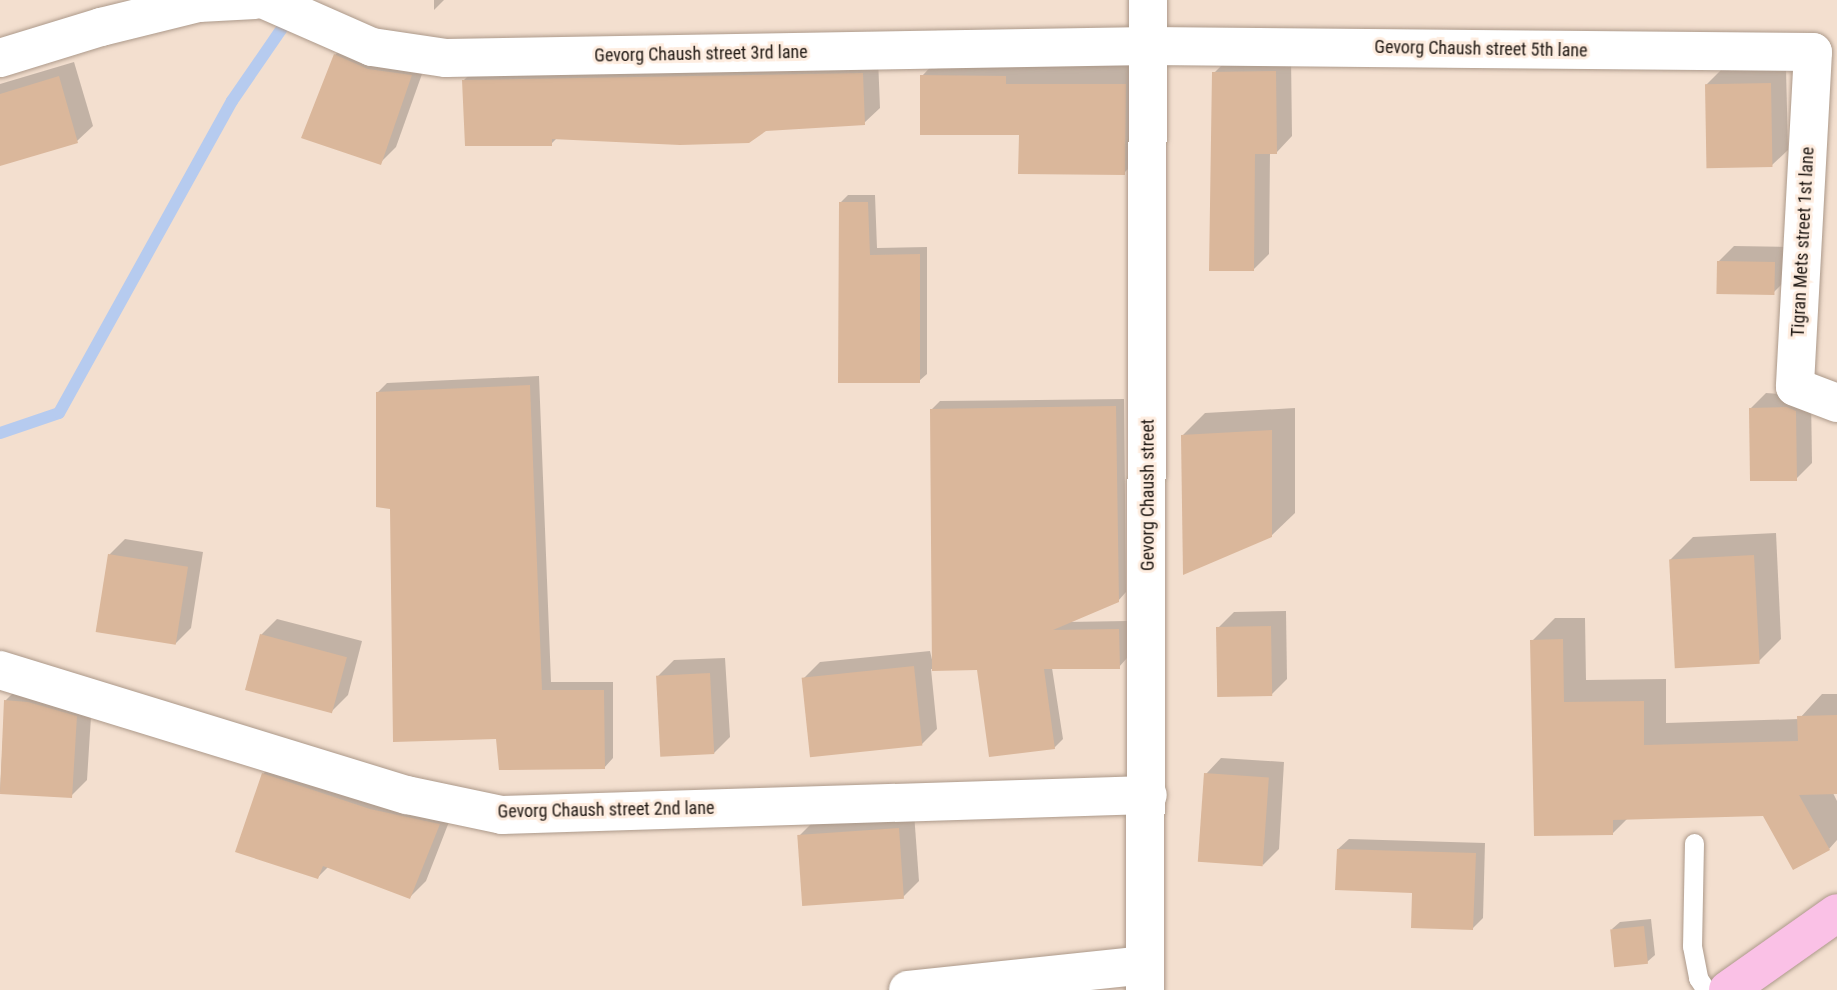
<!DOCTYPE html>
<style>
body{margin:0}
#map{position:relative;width:1837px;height:990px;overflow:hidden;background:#f3dfcf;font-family:"Roboto Condensed",sans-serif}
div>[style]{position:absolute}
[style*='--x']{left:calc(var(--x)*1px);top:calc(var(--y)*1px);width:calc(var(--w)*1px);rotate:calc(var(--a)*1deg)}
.shadow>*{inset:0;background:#0003}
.stream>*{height:12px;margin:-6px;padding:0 6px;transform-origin:6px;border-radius:6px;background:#b6cbef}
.building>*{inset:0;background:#dab79b;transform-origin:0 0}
.roads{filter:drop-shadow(0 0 2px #ac998a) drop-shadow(0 0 2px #ac998a)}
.lane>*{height:19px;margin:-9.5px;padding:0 9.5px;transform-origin:9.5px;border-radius:9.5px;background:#fff}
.street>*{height:38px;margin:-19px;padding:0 19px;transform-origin:19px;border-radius:19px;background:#fff}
.secondary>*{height:38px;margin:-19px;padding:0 19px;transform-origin:19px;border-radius:19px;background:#fff}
.primary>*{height:38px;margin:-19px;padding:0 19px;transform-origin:19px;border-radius:19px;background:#fac1e6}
span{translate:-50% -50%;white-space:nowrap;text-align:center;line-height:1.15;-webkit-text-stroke:6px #feede0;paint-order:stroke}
.street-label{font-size:18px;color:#1e1712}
</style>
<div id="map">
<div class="shadow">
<div style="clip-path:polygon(434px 0,444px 0,434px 10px)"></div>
<div style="clip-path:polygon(351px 39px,427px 60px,396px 147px,380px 163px,335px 55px)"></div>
<div style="clip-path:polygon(942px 55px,1146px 65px,1145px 152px,1124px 173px,1021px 133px,922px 76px)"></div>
<div style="clip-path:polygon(1291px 56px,1292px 136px,1277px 152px,1270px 152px,1269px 254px,1253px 270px,1214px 73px,1230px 57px)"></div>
<div style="clip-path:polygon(878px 58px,880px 108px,864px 123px,557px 138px,551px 144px,464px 80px,480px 64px)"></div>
<div style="clip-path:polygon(74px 62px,93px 126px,77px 141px,0 164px,0 84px)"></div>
<div style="clip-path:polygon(1786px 68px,1788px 150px,1772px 165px,1706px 85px,1722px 69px)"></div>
<div style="clip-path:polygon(848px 195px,875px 195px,877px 248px,927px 247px,927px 374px,919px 381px,840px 203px)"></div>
<div style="clip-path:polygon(1734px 246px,1790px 247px,1789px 277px,1773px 293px,1718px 262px)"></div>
<div style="clip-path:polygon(539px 376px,551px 682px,613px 682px,613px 758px,604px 768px,498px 737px,391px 507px,377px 393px,387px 383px)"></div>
<div style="clip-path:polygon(1766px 393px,1811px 396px,1812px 463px,1796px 479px,1751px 408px)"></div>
<div style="clip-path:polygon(1124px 399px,1126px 592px,1118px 601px,1067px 622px,1127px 621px,1127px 658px,1119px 667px,1052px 668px,1063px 739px,1054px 748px,978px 668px,931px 669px,937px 729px,921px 745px,804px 678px,820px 662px,930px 651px,934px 668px,931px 410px,940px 401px)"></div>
<div style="clip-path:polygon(1295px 408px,1295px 513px,1271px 536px,1182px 436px,1205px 413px)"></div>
<div style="clip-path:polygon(1776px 533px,1781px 639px,1758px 662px,1670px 560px,1693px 537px)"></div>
<div style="clip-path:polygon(125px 539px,203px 552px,191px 628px,175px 644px,109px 555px)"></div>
<div style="clip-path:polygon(1286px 611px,1287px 679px,1271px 695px,1218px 628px,1234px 612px)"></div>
<div style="clip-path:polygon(1555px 618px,1585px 618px,1586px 680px,1666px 679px,1666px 723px,1799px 719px,1822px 694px,1837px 694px,1837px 793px,1833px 793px,1837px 801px,1837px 840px,1829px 849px,1764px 815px,1628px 818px,1613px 833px,1532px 641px)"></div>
<div style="clip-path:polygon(277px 619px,362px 641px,348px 695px,332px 711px,261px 635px)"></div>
<div style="clip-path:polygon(725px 658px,730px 737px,714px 753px,658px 676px,674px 660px)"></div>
<div style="clip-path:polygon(21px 685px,92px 701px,87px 780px,71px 796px,0 792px,5px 701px)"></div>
<div style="clip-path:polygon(279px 758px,454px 809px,426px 881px,410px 897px,329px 866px,318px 877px,263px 774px)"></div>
<div style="clip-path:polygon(1221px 758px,1284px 762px,1279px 849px,1263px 865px,1206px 774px)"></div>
<div style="clip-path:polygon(914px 813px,919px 881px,903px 897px,799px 836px,815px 820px)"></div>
<div style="clip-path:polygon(1349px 839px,1485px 843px,1483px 918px,1473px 928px,1338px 849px)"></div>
<div style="clip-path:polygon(1651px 919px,1655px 955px,1647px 962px,1612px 929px,1620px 922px)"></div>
</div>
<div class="stream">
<div style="--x:0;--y:433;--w:62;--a:-18.7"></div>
<div style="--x:59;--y:413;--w:357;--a:-61"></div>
<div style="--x:232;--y:101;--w:93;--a:-55.5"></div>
</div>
<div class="building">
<div style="clip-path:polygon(334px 54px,368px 69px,412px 75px,381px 165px,301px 138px)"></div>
<div style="clip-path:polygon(1276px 71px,1277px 154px,1255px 154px,1254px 271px,1209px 271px,1212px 72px)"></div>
<div style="clip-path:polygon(863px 73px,865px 125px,766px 131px,749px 143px,680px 145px,552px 139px,552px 146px,465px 146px,462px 80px)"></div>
<div style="clip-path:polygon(920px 75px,1006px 76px,1006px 84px,1126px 84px,1125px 175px,1018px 174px,1019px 135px,920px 135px)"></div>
<div style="clip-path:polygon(59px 76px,78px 143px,0 166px,0 94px)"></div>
<div style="left:1771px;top:83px;width:84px;height:66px;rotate:89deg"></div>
<div style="clip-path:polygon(839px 202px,868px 202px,870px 255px,920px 254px,920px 383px,838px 383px)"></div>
<div style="left:1717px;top:261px;width:58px;height:33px;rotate:1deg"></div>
<div style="clip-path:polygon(530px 385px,542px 690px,604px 690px,605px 769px,499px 770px,496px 739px,393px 742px,390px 509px,376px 507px,376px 392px)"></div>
<div style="clip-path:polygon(1116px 406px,1119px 602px,1053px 630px,1119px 629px,1120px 669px,1044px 669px,1055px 749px,989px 757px,977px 670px,932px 671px,930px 409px)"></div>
<div style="clip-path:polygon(1787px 407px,1796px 411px,1797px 481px,1750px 481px,1749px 408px)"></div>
<div style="clip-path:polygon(1272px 430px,1272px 537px,1183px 575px,1181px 435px)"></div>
<div style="left:108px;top:554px;width:81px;height:79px;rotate:9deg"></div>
<div style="left:1754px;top:555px;width:109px;height:85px;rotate:87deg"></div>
<div style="left:1271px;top:626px;width:70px;height:55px;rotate:89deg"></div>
<div style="left:260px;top:634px;width:90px;height:58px;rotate:15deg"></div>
<div style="clip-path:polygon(1563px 639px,1564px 702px,1644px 701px,1644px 745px,1798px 741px,1797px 716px,1837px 715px,1837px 794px,1799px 795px,1830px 850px,1793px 870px,1763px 816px,1613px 820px,1613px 835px,1534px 836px,1530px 640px)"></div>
<div style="left:914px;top:666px;width:80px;height:113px;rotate:84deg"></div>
<div style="left:710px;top:673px;width:81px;height:54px;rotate:87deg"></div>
<div style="clip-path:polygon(4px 700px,28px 702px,77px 716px,72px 798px,0 794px)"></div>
<div style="clip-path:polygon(262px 773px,370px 809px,440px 824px,410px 899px,323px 866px,318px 879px,235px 852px)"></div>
<div style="left:1204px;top:773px;width:65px;height:89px;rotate:4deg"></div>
<div style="left:899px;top:828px;width:71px;height:102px;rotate:86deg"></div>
<div style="clip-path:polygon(1337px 849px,1476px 853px,1473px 930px,1411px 928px,1412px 893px,1335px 890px)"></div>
<div style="left:1644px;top:926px;width:38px;height:34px;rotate:84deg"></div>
</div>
<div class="roads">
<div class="lane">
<div style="--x:1694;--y:843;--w:103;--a:91.1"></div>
<div style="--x:1692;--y:946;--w:33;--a:79"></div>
<div style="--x:1698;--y:978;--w:14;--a:56"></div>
</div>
<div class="street">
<div style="--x:265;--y:0;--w:117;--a:23.7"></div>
<div style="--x:372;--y:47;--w:75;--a:8.5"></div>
<div style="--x:446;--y:58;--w:703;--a:-0.98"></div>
<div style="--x:1149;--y:46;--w:664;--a:0.52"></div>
<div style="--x:1813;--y:52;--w:335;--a:93.1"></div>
<div style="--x:1795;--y:387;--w:45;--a:20.9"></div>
<div style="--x:0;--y:58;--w:106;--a:-17.1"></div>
<div style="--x:101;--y:27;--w:101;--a:-13.8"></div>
<div style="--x:199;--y:3;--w:56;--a:-3.1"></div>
<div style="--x:0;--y:670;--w:426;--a:17.1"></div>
<div style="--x:407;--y:795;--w:97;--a:11.9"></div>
<div style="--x:502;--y:815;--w:646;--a:-1.77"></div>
<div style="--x:908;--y:990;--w:237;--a:-6"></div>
</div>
<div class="secondary">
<div style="--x:1145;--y:990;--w:990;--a:-89.83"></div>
</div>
<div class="primary">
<div style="--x:1728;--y:990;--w:133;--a:-35.2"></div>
</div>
</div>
<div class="street-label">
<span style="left:1481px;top:49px;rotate:1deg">Gevorg Chaush street 5th lane</span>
<span style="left:701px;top:54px;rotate:-1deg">Gevorg Chaush street 3rd lane</span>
<span style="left:1803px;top:242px;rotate:-87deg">Tigran Mets street 1st lane</span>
<span style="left:1148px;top:495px;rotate:-90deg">Gevorg Chaush street</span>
<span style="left:606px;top:810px;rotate:-1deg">Gevorg Chaush street 2nd lane</span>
</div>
</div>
